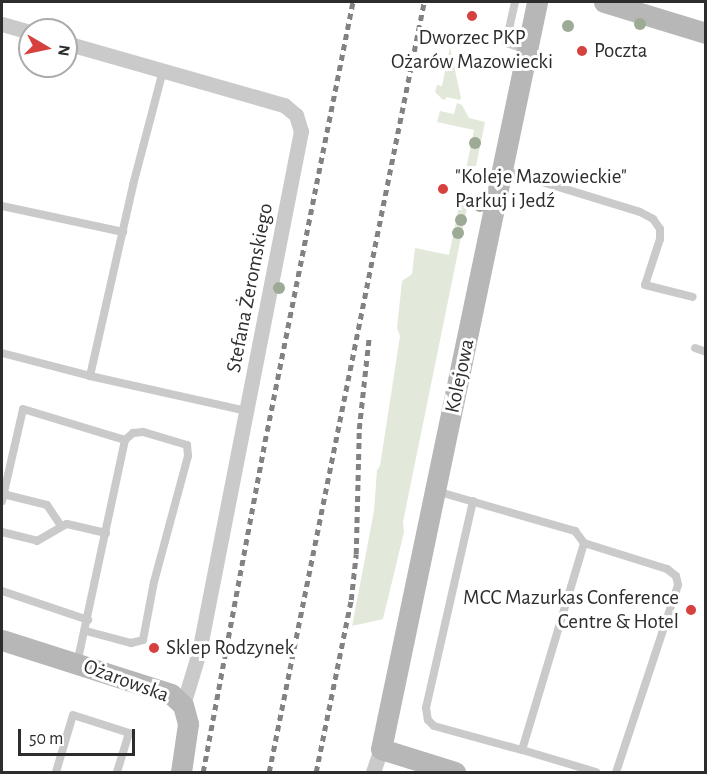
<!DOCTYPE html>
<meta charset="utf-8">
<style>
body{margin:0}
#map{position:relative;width:707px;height:774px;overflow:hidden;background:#fff;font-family:"Alegreya Sans",sans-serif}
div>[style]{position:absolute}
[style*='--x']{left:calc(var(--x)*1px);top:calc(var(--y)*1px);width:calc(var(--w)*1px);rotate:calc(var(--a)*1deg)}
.green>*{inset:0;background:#e2e9db}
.lane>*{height:8px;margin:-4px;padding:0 4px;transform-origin:4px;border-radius:4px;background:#cacaca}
.street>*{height:15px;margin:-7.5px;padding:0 7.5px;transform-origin:7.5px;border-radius:7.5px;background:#cacaca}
.secondary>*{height:21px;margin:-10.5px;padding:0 10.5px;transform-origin:10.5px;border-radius:10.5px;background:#b7b7b7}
.rail>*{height:4.5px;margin-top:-2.25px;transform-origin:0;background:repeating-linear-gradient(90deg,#828282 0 6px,transparent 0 10.5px)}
.trees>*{width:12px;height:12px;margin:-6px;border-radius:50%;background:#9daa95}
.dots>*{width:16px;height:16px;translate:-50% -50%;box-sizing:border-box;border:3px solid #fff;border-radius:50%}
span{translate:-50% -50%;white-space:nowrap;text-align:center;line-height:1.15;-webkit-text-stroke:6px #fff;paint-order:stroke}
.poi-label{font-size:21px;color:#2d2d2d}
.left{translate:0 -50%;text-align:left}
.right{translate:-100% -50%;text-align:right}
.street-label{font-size:21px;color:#2d2d2d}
.frame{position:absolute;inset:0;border:3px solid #2d2d2d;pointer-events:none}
.north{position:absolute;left:18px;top:18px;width:60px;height:60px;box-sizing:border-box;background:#fff;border:2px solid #ababab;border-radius:50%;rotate:99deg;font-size:16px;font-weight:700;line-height:24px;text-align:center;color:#2d2d2d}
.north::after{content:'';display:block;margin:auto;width:21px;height:27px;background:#d6403d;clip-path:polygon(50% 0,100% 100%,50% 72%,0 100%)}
.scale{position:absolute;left:18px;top:729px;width:117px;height:27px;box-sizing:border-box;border:3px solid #2d2d2d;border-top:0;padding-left:8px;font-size:18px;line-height:21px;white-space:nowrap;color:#2d2d2d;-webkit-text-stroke:4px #fff;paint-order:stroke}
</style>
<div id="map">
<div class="green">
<div style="clip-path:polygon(450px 47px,461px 98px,460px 100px,446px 97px,445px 100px,442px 99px,435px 92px,437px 85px,442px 86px)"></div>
<div style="clip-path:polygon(457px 103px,462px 105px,469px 118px,485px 122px,472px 186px,463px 184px,474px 130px,437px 122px,440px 111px,454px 114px)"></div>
<div style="clip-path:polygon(461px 196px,469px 198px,403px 522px,404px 532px,383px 619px,352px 626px,374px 511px,377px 470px,380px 466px,400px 336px,397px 328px,402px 281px,412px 274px,415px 248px,449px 255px)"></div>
</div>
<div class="lane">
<div style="--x:515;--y:2;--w:42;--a:102.4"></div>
<div style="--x:506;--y:43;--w:19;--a:18"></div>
<div style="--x:503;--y:170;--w:143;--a:17"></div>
<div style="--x:640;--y:212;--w:15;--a:28"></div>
<div style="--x:653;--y:219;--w:12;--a:55"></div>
<div style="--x:660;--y:229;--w:10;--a:90"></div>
<div style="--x:660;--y:239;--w:48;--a:108.1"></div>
<div style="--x:645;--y:285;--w:49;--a:14"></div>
<div style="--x:2;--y:206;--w:124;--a:12.1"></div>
<div style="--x:695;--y:348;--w:12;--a:20"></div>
<div style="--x:2;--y:353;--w:91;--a:14.6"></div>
<div style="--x:90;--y:376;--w:196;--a:-77.3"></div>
<div style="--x:133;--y:185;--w:118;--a:-75.3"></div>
<div style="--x:90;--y:376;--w:160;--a:12.6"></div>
<div style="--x:436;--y:491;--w:145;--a:16.1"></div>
<div style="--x:575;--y:531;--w:15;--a:53"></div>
<div style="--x:3;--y:494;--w:45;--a:14"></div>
<div style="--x:47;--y:505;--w:25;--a:56"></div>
<div style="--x:2;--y:501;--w:94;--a:-77.1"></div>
<div style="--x:23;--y:409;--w:107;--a:16.9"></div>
<div style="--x:125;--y:440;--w:229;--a:102.1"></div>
<div style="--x:473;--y:501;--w:212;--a:102.8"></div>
<div style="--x:426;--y:708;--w:12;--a:81"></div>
<div style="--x:428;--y:720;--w:8;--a:45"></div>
<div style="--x:434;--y:726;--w:91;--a:15.3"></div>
<div style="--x:2;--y:532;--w:36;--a:14"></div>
<div style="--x:37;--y:541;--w:34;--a:-30"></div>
<div style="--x:67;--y:524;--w:40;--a:13"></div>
<div style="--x:2;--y:591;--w:91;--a:18.6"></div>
<div style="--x:86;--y:631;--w:47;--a:14.9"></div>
<div style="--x:131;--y:643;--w:12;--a:-14"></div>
<div style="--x:143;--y:640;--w:59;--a:-79.3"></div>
<div style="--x:154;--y:582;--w:131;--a:-74.9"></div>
<div style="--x:188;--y:456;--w:11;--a:-95"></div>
<div style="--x:187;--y:445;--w:46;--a:-163.5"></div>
<div style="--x:143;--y:432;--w:10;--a:174"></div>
<div style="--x:133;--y:433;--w:11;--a:139"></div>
<div style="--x:56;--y:772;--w:59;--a:-73.4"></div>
<div style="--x:73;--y:715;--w:59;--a:17.8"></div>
<div style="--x:129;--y:733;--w:41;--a:107.1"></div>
<div style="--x:596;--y:772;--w:77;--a:-163.4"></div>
<div style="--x:522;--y:750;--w:216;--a:-73.3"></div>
<div style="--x:584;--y:543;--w:87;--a:17.4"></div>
<div style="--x:667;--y:569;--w:11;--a:38"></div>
<div style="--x:676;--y:576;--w:9;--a:77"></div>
<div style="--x:678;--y:585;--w:197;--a:108.3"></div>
</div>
<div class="street">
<div style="--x:2;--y:24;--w:29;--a:16"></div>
<div style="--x:66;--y:43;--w:227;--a:15.9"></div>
<div style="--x:284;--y:105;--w:16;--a:40"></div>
<div style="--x:296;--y:115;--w:17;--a:73"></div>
<div style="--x:301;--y:131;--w:531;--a:101.08"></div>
<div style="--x:199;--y:652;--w:55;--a:106.8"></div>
<div style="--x:373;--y:772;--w:24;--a:-71"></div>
</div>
<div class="secondary">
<div style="--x:604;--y:2;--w:107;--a:16.9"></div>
<div style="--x:2;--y:640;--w:177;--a:17.7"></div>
<div style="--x:171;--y:694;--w:16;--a:43"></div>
<div style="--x:183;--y:705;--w:20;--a:75"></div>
<div style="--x:188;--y:724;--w:49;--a:98.3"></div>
<div style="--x:455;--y:772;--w:77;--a:-162.7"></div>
<div style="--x:381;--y:749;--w:763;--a:-78.2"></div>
</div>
<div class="rail">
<div style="--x:203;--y:772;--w:347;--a:-79.4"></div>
<div style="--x:267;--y:431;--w:438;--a:-78.7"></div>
<div style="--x:269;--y:772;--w:785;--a:-78.62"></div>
<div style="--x:316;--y:772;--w:176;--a:-78.5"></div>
<div style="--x:351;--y:600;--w:46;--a:-83.8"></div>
<div style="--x:356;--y:554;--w:125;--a:-88.6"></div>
<div style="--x:359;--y:429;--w:93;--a:-83.8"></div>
</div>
<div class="trees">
<div style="left:640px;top:24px"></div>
<div style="left:568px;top:26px"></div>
<div style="left:475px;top:143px"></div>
<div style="left:480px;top:206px"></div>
<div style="left:461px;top:220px"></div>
<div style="left:458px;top:233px"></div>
<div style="left:279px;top:288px"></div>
</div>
<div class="dots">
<div style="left:472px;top:16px;background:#d6403d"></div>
<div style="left:582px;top:51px;background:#d6403d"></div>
<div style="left:443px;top:189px;background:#d6403d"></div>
<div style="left:691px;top:610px;background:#d6403d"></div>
<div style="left:154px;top:648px;background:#d6403d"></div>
</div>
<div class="poi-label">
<span style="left:472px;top:50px">Dworzec PKP<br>Ożarów Mazowiecki</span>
<span class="left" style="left:594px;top:51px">Poczta</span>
<span class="left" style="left:455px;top:189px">"Koleje Mazowieckie"<br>Parkuj i Jedź</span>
<span class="right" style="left:679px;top:610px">MCC Mazurkas Conference<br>Centre &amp; Hotel</span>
<span class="left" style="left:166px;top:648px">Sklep Rodzynek</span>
</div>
<div class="street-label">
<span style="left:250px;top:288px;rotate:-79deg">Stefana Żeromskiego</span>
<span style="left:460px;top:376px;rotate:-78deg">Kolejowa</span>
<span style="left:126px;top:681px;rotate:20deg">Ożarowska</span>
</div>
<div class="frame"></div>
<div class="north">N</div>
<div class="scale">50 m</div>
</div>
